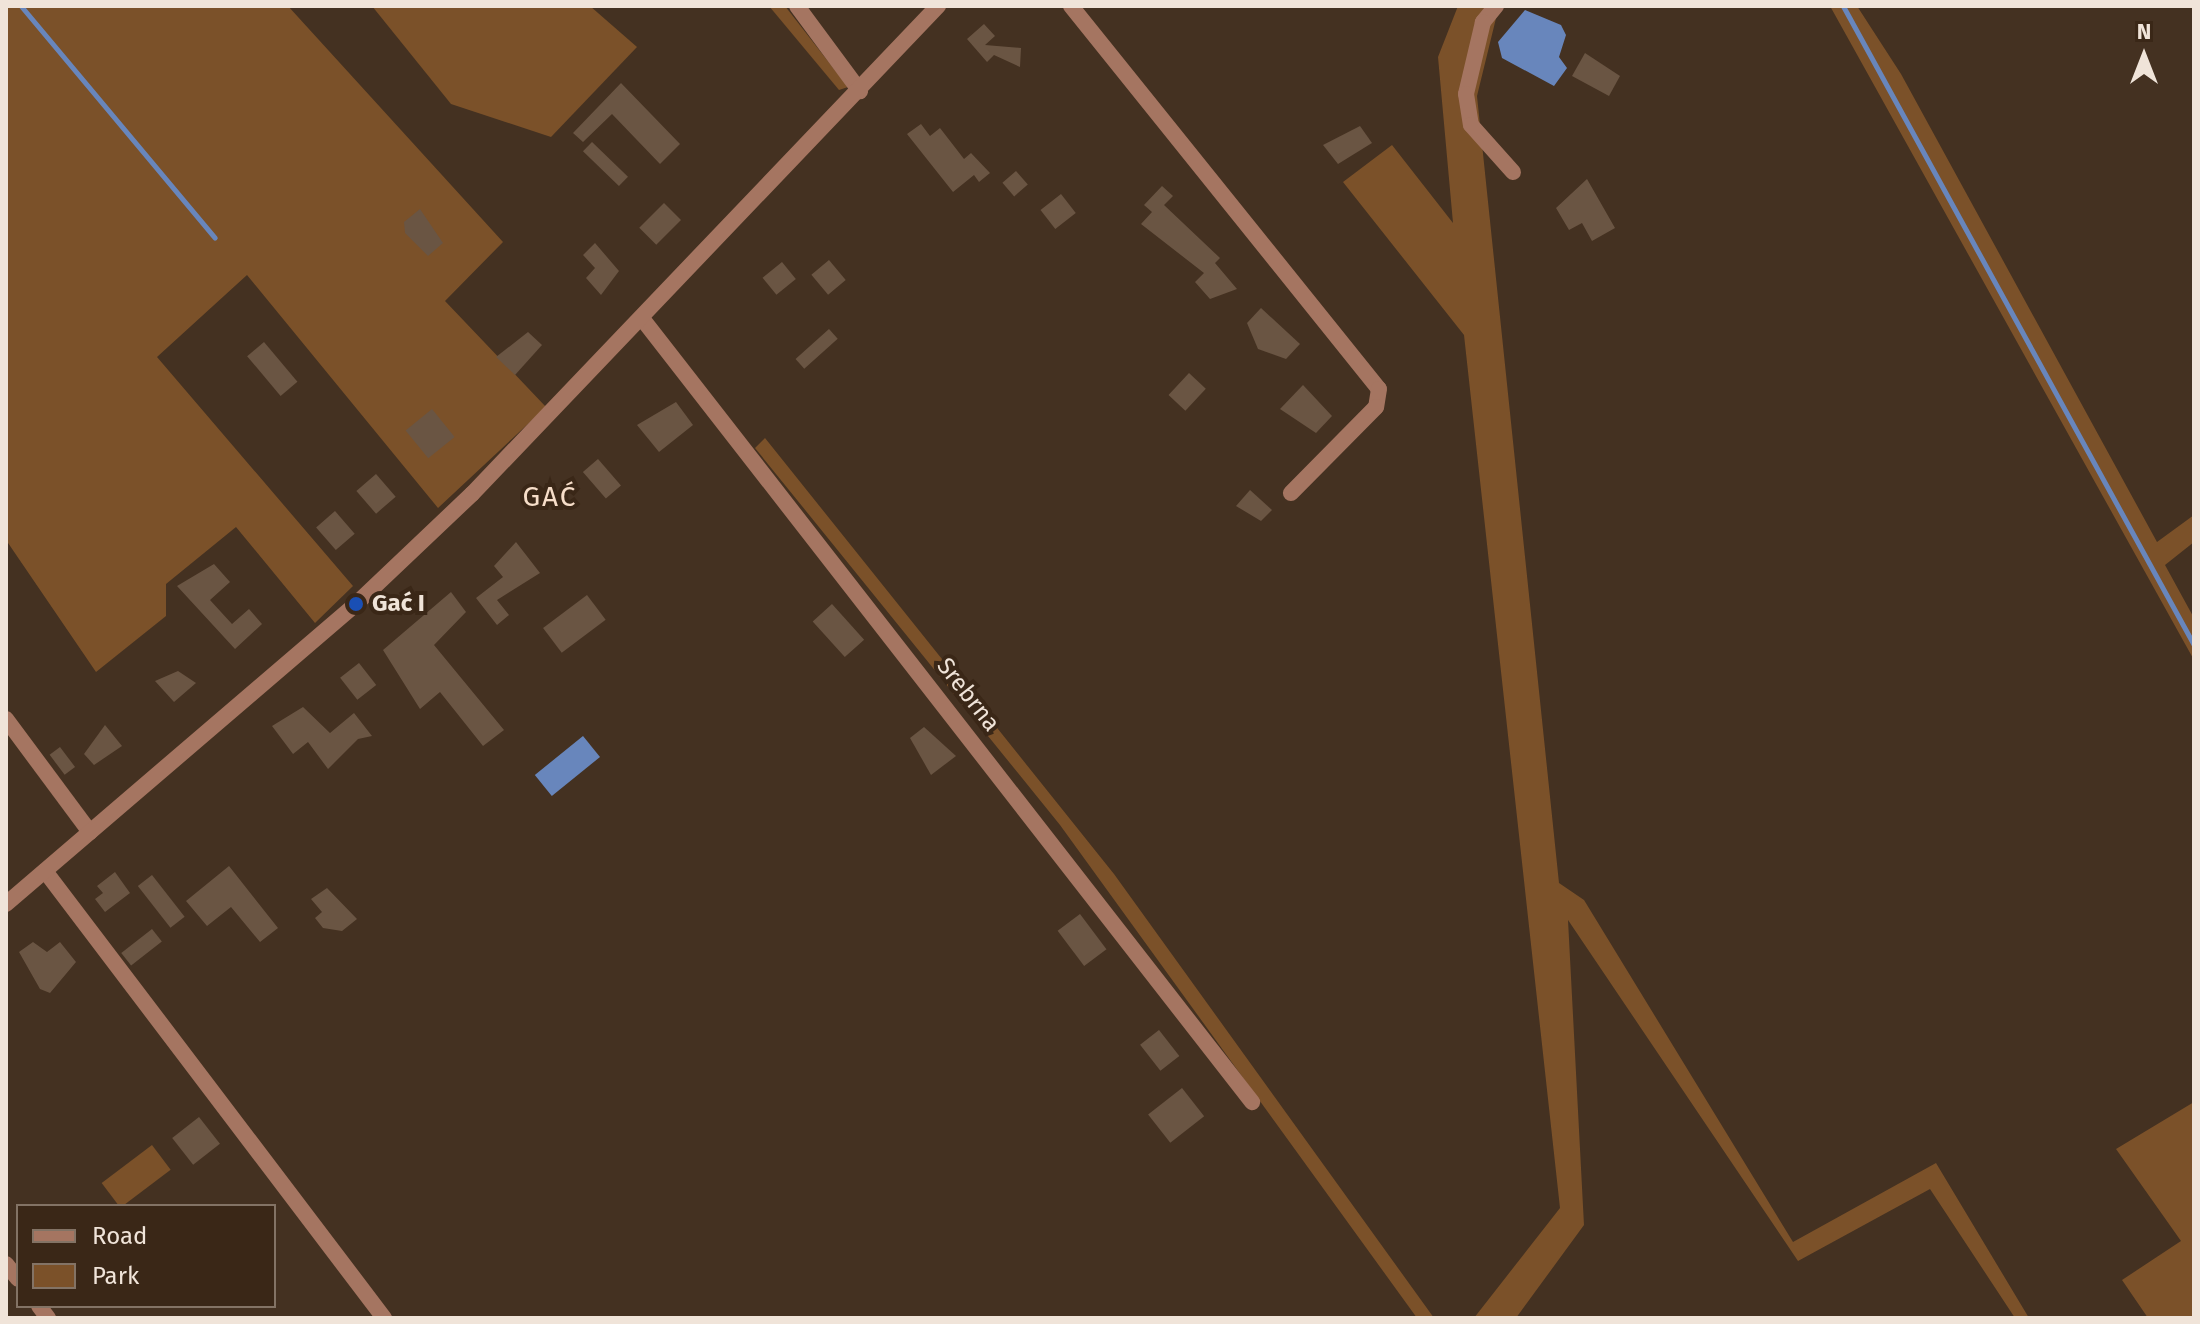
<!DOCTYPE html>
<meta charset="utf-8">
<style>
body{margin:0}
#map{position:relative;width:2200px;height:1324px;overflow:hidden;background:#443121;font-family:"Fira Sans",sans-serif}
div>[style]{position:absolute}
[style*='--x']{left:calc(var(--x)*1px);top:calc(var(--y)*1px);width:calc(var(--w)*1px);rotate:calc(var(--a)*1deg)}
.green>*{inset:0;background:#7b5129;transform-origin:0 0}
.water>*{inset:0;background:#6886bc;transform-origin:0 0}
.stream>*{height:5px;margin:-2.5px;padding:0 2.5px;transform-origin:2.5px;border-radius:2.5px;background:#6886bc}
.building>*{inset:0;background:#6a5543;transform-origin:0 0}
.minor>*{height:16px;margin:-8px;padding:0 8px;transform-origin:8px;border-radius:8px;background:#a57561}
.dots>*{width:22px;height:22px;translate:-50% -50%;box-sizing:border-box;border:4px solid #3a2717;border-radius:50%}
span{translate:-50% -50%;white-space:nowrap;text-align:center;line-height:1.15;-webkit-text-stroke:8px #3a2717;paint-order:stroke}
.poi-label{font-size:24px;color:#f0e4d9;font-weight:700}
.left{translate:0 -50%;text-align:left}
.street-label{font-size:24px;color:#f0e4d9}
.quarter-label{font-size:28px;color:#f7dec9;letter-spacing:2px}
.frame{position:absolute;inset:0;border:8px solid #f0e4d9;pointer-events:none}
.legend{position:absolute;left:16px;top:1204px;width:260px;height:104px;box-sizing:border-box;background:#3a2717;border:2px solid #837365;margin:0;padding:10px 14px;list-style:none;font-size:24px;color:#f0e4d9}
.legend li{display:flex;align-items:center;gap:16px;height:40px}
.legend b{width:40px;border:2px solid #837365}
.north{position:absolute;left:2104px;top:16px;width:80px;height:80px;-webkit-text-stroke:6px #3a2717;paint-order:stroke;rotate:0deg;font-size:22px;font-weight:700;line-height:32px;text-align:center;color:#f0e4d9}
.north::after{content:'';display:block;margin:auto;width:28px;height:36px;background:#f0e4d9;clip-path:polygon(50% 0,100% 100%,50% 72%,0 100%)}
</style>
<div id="map">
<div class="green">
<div style="clip-path:polygon(6px 6px,288px 6px,503px 242px,445px 301px,546px 407px,438px 508px,247px 275px,157px 357px,353px 586px,315px 623px,236px 527px,166px 584px,166px 616px,96px 672px,6px 540px)"></div>
<div style="clip-path:polygon(372px 6px,590px 6px,637px 47px,551px 137px,451px 104px)"></div>
<div style="clip-path:polygon(769px 6px,785px 6px,848px 87px,839px 90px)"></div>
<div style="clip-path:polygon(1458px 6px,1499px 6px,1477px 96px,1559px 883px,1584px 900px,1793px 1242px,1936px 1163px,2029px 1318px,2015px 1318px,1930px 1189px,1798px 1261px,1568px 920px,1584px 1225px,1516px 1318px,1474px 1318px,1560px 1208px,1464px 335px,1343px 182px,1392px 145px,1453px 223px,1438px 57px)"></div>
<div style="clip-path:polygon(1830px 6px,1857px 6px,1901px 74px,2157px 542px,2194px 515px,2194px 542px,2165px 565px,2194px 618px,2194px 660px)"></div>
<div style="clip-path:polygon(765px 438px,1114px 874px,1434px 1318px,1417px 1318px,1060px 825px,755px 448px)"></div>
<div style="clip-path:polygon(2194px 1102px,2194px 1318px,2148px 1318px,2122px 1280px,2181px 1241px,2116px 1149px)"></div>
<div style="left:152px;top:1145px;width:31px;height:63px;rotate:53deg"></div>
</div>
<div class="water">
<div style="clip-path:polygon(1525px 10px,1561px 25px,1566px 35px,1559px 57px,1567px 68px,1554px 86px,1502px 58px,1498px 42px)"></div>
<div style="left:583px;top:736px;width:27px;height:62px;rotate:51deg"></div>
</div>
<div class="stream">
<div style="--x:21;--y:6;--w:302;--a:50.1"></div>
<div style="--x:1843;--y:6;--w:729;--a:61.22"></div>
</div>
<div class="building">
<div style="clip-path:polygon(984px 24px,995px 36px,985px 45px,1021px 48px,1020px 67px,994px 55px,987px 62px,967px 39px)"></div>
<div style="clip-path:polygon(1585px 53px,1620px 76px,1609px 96px,1572px 76px)"></div>
<div style="clip-path:polygon(621px 83px,680px 144px,660px 164px,612px 114px,583px 142px,573px 133px)"></div>
<div style="clip-path:polygon(921px 124px,930px 136px,940px 128px,964px 159px,971px 153px,990px 173px,979px 182px,974px 175px,953px 192px,907px 134px)"></div>
<div style="clip-path:polygon(1360px 126px,1372px 143px,1338px 164px,1323px 145px)"></div>
<div style="left:592px;top:142px;width:50px;height:13px;rotate:44deg"></div>
<div style="left:1016px;top:171px;width:18px;height:18px;rotate:49deg"></div>
<div style="clip-path:polygon(1587px 179px,1615px 228px,1592px 241px,1582px 223px,1569px 230px,1556px 208px)"></div>
<div style="clip-path:polygon(1162px 186px,1173px 196px,1164px 205px,1220px 258px,1215px 263px,1237px 289px,1210px 299px,1195px 282px,1204px 273px,1141px 224px,1152px 212px,1144px 205px)"></div>
<div style="left:1061px;top:194px;width:24px;height:26px;rotate:52deg"></div>
<div style="left:664px;top:203px;width:24px;height:35px;rotate:45deg"></div>
<div style="clip-path:polygon(420px 209px,443px 243px,428px 256px,405px 233px,404px 222px)"></div>
<div style="clip-path:polygon(595px 243px,619px 271px,601px 295px,586px 278px,595px 268px,583px 255px)"></div>
<div style="left:829px;top:260px;width:26px;height:23px;rotate:50deg"></div>
<div style="left:782px;top:262px;width:22px;height:25px;rotate:51deg"></div>
<div style="clip-path:polygon(1261px 308px,1300px 344px,1286px 359px,1258px 349px,1247px 323px)"></div>
<div style="left:829px;top:329px;width:13px;height:45px;rotate:48deg"></div>
<div style="clip-path:polygon(528px 332px,542px 345px,515px 375px,496px 357px)"></div>
<div style="left:264px;top:342px;width:52px;height:22px;rotate:50deg"></div>
<div style="left:1189px;top:373px;width:23px;height:30px;rotate:43deg"></div>
<div style="clip-path:polygon(1303px 385px,1332px 416px,1316px 433px,1280px 409px)"></div>
<div style="clip-path:polygon(676px 402px,693px 425px,659px 452px,637px 425px)"></div>
<div style="left:432px;top:409px;width:36px;height:34px;rotate:51deg"></div>
<div style="left:598px;top:459px;width:35px;height:20px;rotate:49deg"></div>
<div style="left:376px;top:474px;width:30px;height:26px;rotate:49deg"></div>
<div style="clip-path:polygon(1250px 490px,1272px 510px,1261px 521px,1236px 506px)"></div>
<div style="left:335px;top:511px;width:30px;height:25px;rotate:49deg"></div>
<div style="clip-path:polygon(516px 542px,540px 573px,497px 600px,509px 615px,497px 625px,476px 598px,503px 577px,494px 566px)"></div>
<div style="clip-path:polygon(214px 564px,230px 582px,210px 600px,232px 624px,249px 609px,262px 624px,235px 649px,177px 586px)"></div>
<div style="clip-path:polygon(451px 592px,466px 612px,434px 645px,504px 730px,483px 746px,440px 692px,420px 709px,383px 650px)"></div>
<div style="left:587px;top:595px;width:31px;height:55px;rotate:53deg"></div>
<div style="left:832px;top:604px;width:48px;height:26px;rotate:48deg"></div>
<div style="left:359px;top:663px;width:28px;height:24px;rotate:52deg"></div>
<div style="clip-path:polygon(178px 671px,196px 683px,174px 702px,155px 681px)"></div>
<div style="clip-path:polygon(303px 707px,330px 733px,354px 713px,372px 736px,358px 739px,328px 769px,308px 742px,293px 754px,272px 726px)"></div>
<div style="clip-path:polygon(105px 725px,122px 746px,94px 765px,84px 754px)"></div>
<div style="clip-path:polygon(924px 727px,956px 756px,931px 775px,910px 738px)"></div>
<div style="left:60px;top:747px;width:25px;height:13px;rotate:53deg"></div>
<div style="clip-path:polygon(229px 866px,278px 928px,260px 942px,231px 907px,207px 926px,186px 901px)"></div>
<div style="clip-path:polygon(115px 872px,130px 893px,105px 912px,95px 899px,103px 893px,97px 886px)"></div>
<div style="left:152px;top:875px;width:53px;height:18px;rotate:52deg"></div>
<div style="clip-path:polygon(327px 888px,357px 919px,342px 931px,323px 928px,315px 918px,322px 912px,311px 899px)"></div>
<div style="left:1080px;top:914px;width:44px;height:28px;rotate:53deg"></div>
<div style="left:152px;top:929px;width:16px;height:39px;rotate:52deg"></div>
<div style="clip-path:polygon(33px 942px,47px 952px,60px 942px,76px 962px,50px 993px,40px 989px,19px 952px)"></div>
<div style="left:1159px;top:1030px;width:33px;height:24px;rotate:52deg"></div>
<div style="left:1182px;top:1088px;width:36px;height:43px;rotate:52deg"></div>
<div style="left:199px;top:1117px;width:34px;height:34px;rotate:52deg"></div>
</div>
<div class="minor">
<div style="--x:797;--y:6;--w:106;--a:53.5"></div>
<div style="--x:1071;--y:6;--w:491;--a:51.2"></div>
<div style="--x:1379;--y:389;--w:18;--a:99"></div>
<div style="--x:1376;--y:407;--w:121;--a:134.7"></div>
<div style="--x:1496;--y:6;--w:21;--a:129"></div>
<div style="--x:1483;--y:22;--w:74;--a:103.3"></div>
<div style="--x:1466;--y:94;--w:31;--a:81"></div>
<div style="--x:1471;--y:125;--w:63;--a:48.2"></div>
<div style="--x:644;--y:321;--w:990;--a:52.1"></div>
<div style="--x:6;--y:719;--w:141;--a:53.4"></div>
<div style="--x:45;--y:871;--w:561;--a:52.82"></div>
<div style="--x:6;--y:904;--w:461;--a:-40.6"></div>
<div style="--x:356;--y:604;--w:160;--a:-43.5"></div>
<div style="--x:472;--y:494;--w:675;--a:-46.32"></div>
<div style="--x:6;--y:1264;--w:19;--a:51"></div>
<div style="--x:39;--y:1306;--w:15;--a:53"></div>
</div>
<div class="dots">
<div style="left:356px;top:604px;background:#1a4fb4"></div>
</div>
<div class="poi-label">
<span class="left" style="left:372px;top:604px">Gać I</span>
</div>
<div class="street-label">
<span style="left:968px;top:695px;rotate:52deg">Srebrna</span>
</div>
<div class="quarter-label">
<span style="left:550px;top:497px">GAĆ</span>
</div>
<div class="frame"></div>
<ul class="legend">
<li><b style="height:10px;background:#a57561"></b>Road</li>
<li><b style="height:22px;background:#7b5129"></b>Park</li>
</ul>
<div class="north">N</div>
</div>
